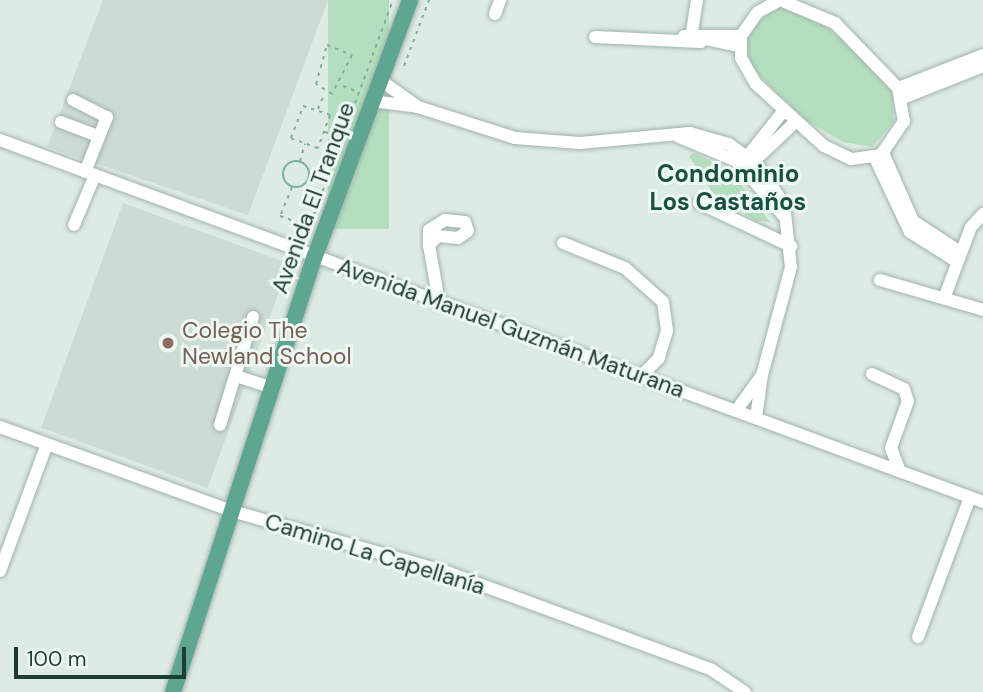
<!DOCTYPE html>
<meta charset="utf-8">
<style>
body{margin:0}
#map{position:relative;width:983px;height:692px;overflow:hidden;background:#deebe5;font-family:"DM Sans",sans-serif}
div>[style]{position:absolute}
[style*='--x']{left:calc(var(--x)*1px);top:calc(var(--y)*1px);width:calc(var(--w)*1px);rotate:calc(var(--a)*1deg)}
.built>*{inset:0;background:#ccdbd4;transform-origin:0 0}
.green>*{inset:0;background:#b4dfbf;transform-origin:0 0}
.path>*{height:2px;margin-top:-1px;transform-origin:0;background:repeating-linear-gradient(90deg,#7bb2a0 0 3.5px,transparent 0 8.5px)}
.path>.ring{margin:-1px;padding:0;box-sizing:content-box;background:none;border:2px solid #7bb2a0;border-radius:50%}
.roads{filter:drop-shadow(0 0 2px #a1b3ac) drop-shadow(0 0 2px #a1b3ac)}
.minor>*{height:12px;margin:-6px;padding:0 6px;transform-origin:6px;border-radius:6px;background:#fff}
.major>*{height:16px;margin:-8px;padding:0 8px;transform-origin:8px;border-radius:8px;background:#5ea592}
.dots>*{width:19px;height:19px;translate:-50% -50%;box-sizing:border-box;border:4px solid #eef8f3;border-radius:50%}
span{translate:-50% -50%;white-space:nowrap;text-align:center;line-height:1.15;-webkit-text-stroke:6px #eef8f3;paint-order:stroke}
.street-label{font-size:23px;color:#1e3c34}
.education-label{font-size:23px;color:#785e54}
.left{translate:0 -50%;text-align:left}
.neighbourhood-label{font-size:24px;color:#185042;font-weight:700}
.scale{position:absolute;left:14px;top:647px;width:172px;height:32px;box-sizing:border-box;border:4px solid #1e3c34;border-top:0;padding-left:9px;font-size:21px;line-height:24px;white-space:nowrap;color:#1e3c34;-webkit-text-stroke:5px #eef8f3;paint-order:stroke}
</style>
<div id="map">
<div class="built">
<div style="clip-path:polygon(103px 0,328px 0,248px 215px,47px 147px)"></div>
<div style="left:123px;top:203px;width:177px;height:239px;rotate:20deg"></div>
</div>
<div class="green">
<div style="left:328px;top:0;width:61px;height:229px"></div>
<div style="clip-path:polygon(780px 8px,802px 11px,846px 41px,892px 90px,894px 122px,872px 147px,843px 142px,804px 119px,752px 68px,745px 40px,761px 18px)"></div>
<div style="clip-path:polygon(694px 153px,731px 171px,770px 222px,756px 221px,712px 192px,689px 156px)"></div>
</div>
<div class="path">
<div style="--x:327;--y:45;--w:27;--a:22"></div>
<div style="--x:352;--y:55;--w:44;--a:117.1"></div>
<div style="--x:332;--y:94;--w:19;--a:-148"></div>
<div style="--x:316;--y:84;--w:41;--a:-74.2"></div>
<div style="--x:404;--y:66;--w:71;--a:-69.3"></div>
<div style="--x:343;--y:86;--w:16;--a:22"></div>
<div style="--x:303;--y:106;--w:28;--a:18"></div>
<div style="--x:330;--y:115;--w:35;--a:110"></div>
<div style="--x:318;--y:148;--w:29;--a:-160"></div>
<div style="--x:291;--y:138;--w:34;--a:-69"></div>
<div style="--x:318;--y:109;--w:15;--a:-67"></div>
<div style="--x:325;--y:132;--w:18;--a:16"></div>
<div class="ring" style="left:283px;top:161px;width:24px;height:24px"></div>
<div style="--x:300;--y:161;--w:18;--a:-74"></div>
<div style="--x:310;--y:178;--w:16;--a:15"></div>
<div style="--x:292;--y:187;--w:31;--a:112"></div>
<div style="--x:280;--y:216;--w:30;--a:20"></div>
<div style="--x:305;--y:239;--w:255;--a:-69.8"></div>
</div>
<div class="roads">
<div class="minor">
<div style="--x:697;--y:0;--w:36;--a:99"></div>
<div style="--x:691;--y:36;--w:49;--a:11.8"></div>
<div style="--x:780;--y:0;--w:60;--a:22.7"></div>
<div style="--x:835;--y:23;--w:91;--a:45.9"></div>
<div style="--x:898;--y:88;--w:34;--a:80"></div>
<div style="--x:904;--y:121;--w:41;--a:124.1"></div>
<div style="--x:881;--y:155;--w:30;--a:172"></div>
<div style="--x:851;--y:159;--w:30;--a:-154"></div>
<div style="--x:824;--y:146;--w:92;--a:-137.6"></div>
<div style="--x:756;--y:84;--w:30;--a:-120"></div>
<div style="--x:741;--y:58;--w:22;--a:-90"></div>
<div style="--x:741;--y:36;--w:29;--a:-55"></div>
<div style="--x:758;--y:12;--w:25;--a:-29"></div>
<div style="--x:495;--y:14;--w:15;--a:-70"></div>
<div style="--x:684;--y:36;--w:57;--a:0"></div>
<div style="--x:595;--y:37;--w:106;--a:2.7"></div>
<div style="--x:380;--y:80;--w:47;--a:35.4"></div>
<div style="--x:418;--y:107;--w:102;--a:17.7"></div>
<div style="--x:515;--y:138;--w:65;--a:4.4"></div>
<div style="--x:580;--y:143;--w:110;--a:-5.2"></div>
<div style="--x:690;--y:133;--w:41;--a:15.8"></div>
<div style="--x:729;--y:144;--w:34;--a:36"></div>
<div style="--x:757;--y:164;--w:48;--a:56"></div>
<div style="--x:784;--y:204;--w:63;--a:83.7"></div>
<div style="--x:791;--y:267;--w:112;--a:105"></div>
<div style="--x:762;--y:375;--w:44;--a:125.8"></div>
<div style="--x:898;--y:88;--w:91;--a:-21.2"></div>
<div style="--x:903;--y:98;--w:86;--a:-21.8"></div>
<div style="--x:73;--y:100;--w:38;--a:27"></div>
<div style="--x:107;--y:117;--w:59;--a:111.8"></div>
<div style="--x:372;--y:101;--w:46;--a:7.4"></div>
<div style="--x:61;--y:122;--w:39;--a:21"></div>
<div style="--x:679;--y:137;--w:63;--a:22.5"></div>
<div style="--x:737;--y:161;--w:72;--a:49.5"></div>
<div style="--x:0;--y:140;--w:1048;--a:20.22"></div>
<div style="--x:883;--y:153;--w:74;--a:66.2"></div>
<div style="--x:913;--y:221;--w:56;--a:33.4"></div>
<div style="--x:875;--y:158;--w:82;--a:64.7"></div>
<div style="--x:910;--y:232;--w:54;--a:32.2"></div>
<div style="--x:743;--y:162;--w:61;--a:-51.6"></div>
<div style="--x:750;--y:165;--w:59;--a:-43.6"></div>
<div style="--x:699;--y:203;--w:102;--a:25.1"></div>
<div style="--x:445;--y:220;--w:20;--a:6"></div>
<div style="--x:465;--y:222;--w:9;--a:72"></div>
<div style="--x:468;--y:231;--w:12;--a:145"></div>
<div style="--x:458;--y:238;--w:20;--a:-174"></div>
<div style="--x:438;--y:236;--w:13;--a:135"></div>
<div style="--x:429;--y:245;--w:15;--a:-90"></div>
<div style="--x:429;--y:230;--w:19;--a:-32"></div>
<div style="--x:74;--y:225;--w:54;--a:-67.2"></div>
<div style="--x:563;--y:243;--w:67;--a:22"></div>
<div style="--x:625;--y:268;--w:51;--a:41.8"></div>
<div style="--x:663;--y:302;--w:29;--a:82"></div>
<div style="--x:667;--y:331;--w:28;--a:107"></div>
<div style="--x:659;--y:358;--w:25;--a:135"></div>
<div style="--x:429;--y:245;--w:58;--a:80"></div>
<div style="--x:880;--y:280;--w:107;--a:16.2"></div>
<div style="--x:945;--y:296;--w:74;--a:-69.4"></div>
<div style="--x:971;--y:227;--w:18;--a:-47"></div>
<div style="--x:872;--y:374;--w:35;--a:25"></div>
<div style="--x:904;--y:389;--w:13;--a:72"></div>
<div style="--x:908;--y:401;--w:50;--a:109.9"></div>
<div style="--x:891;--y:448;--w:25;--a:69"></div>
<div style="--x:236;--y:376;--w:38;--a:18"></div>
<div style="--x:756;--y:418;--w:43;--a:-82.1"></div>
<div style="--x:220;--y:425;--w:113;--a:-73"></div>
<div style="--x:0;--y:427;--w:247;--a:19.9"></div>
<div style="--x:232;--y:511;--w:226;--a:15.9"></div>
<div style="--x:449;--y:573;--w:280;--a:20.2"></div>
<div style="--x:712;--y:670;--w:40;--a:34"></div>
<div style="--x:0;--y:571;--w:135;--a:-69.7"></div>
<div style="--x:918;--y:637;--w:149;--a:-69.6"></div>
</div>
<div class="major">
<div style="--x:173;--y:692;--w:459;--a:-72"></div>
<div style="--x:315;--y:256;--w:273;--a:-69.6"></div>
</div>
</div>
<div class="dots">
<div style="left:168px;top:343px;background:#8d6e63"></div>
</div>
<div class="street-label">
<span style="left:313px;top:198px;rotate:-70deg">Avenida El Tranque</span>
<span style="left:511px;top:328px;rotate:20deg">Avenida Manuel Guzmán Maturana</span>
<span style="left:375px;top:554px;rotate:17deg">Camino La Capellanía</span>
</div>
<div class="education-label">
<span class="left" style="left:182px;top:343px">Colegio The<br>Newland School</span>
</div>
<div class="neighbourhood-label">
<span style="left:728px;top:188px">Condominio<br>Los Castaños</span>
</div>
<div class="scale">100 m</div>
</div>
